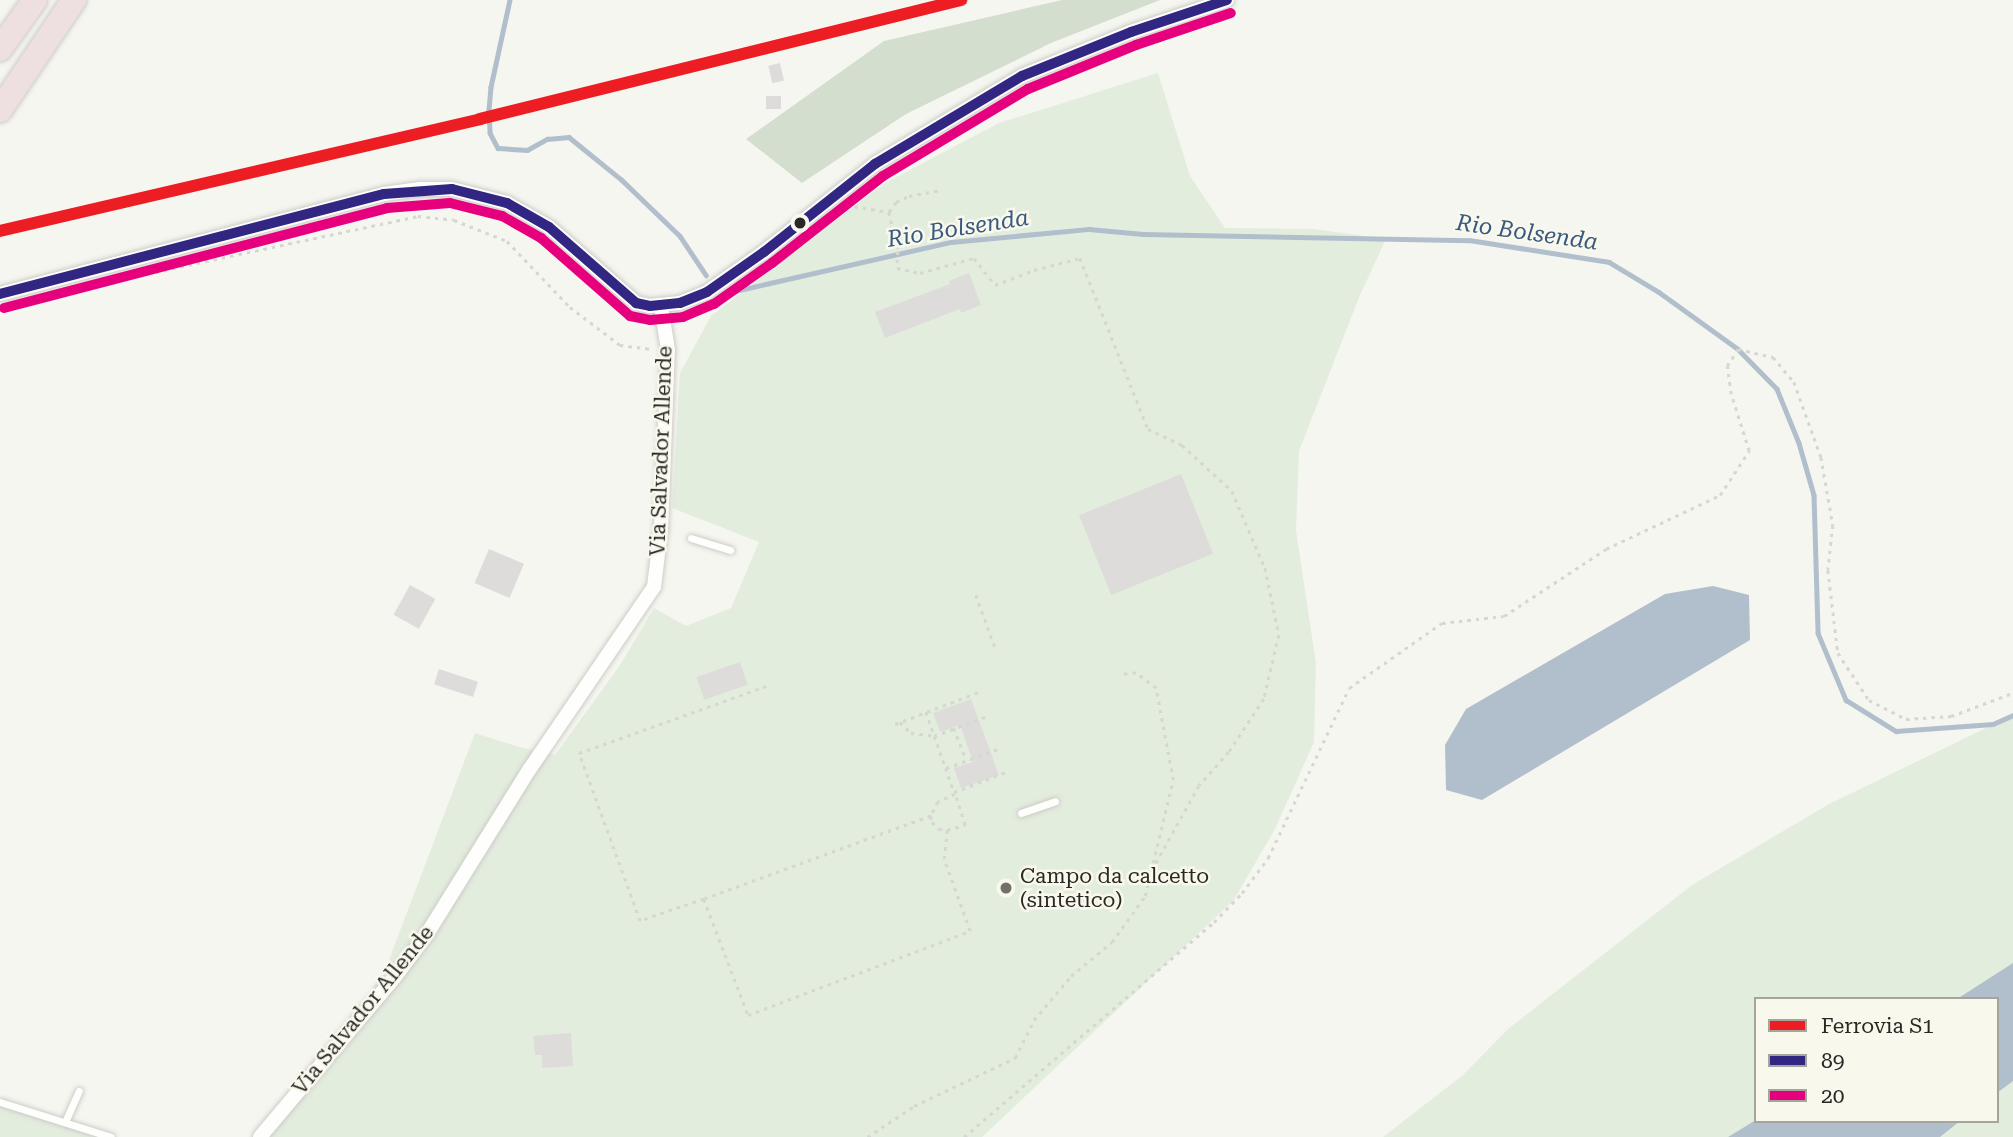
<!DOCTYPE html>
<style>
body{margin:0}
#map{position:relative;width:2013px;height:1137px;overflow:hidden;background:#f6f6f0;font-family:"Roboto Serif",serif}
div>[style]{position:absolute}
[style*='--x']{left:calc(var(--x)*1px);top:calc(var(--y)*1px);width:calc(var(--w)*1px);rotate:calc(var(--a)*1deg)}
.green>*{inset:0;background:#e3edde}
.forest>*{inset:0;background:#d3dece}
.water>*{inset:0;background:#b1bfcd}
.stream>*{height:4.5px;margin:-2.25px;padding:0 2.25px;transform-origin:2.25px;border-radius:2.25px;background:#b1bfcd}
.building>*{inset:0;background:#dddcda;transform-origin:0 0}
.path>*{height:2.5px;margin-top:-1.25px;transform-origin:0;background:repeating-linear-gradient(90deg,#d6d6d3 0 3.5px,transparent 0 8.5px)}
.roads{filter:drop-shadow(0 0 2px #cdccc8) drop-shadow(0 0 2px #cdccc8)}
.service>*{height:7px;margin:-3.5px;padding:0 3.5px;transform-origin:3.5px;border-radius:3.5px;background:#fefefd}
.minor>*{height:14px;margin:-7px;padding:0 7px;transform-origin:7px;border-radius:7px;background:#fefefd}
.motorway>*{height:24px;margin:-12px;padding:0 12px;transform-origin:12px;border-radius:12px;background:#eedfe0}
.bus-1>*{height:10px;margin:-5px;padding:0 5px;transform-origin:5px;border-radius:5px;background:#312783}
.bus-2>*{height:10px;margin:-5px;padding:0 5px;transform-origin:5px;border-radius:5px;background:#e6007e}
.rail-1>*{height:12px;margin:-6px;padding:0 6px;transform-origin:6px;border-radius:6px;background:#ed1d24}
.dots>*{width:19px;height:19px;translate:-50% -50%;box-sizing:border-box;border:4px solid #f9f8ed;border-radius:50%}
span{translate:-50% -50%;white-space:nowrap;text-align:center;line-height:1.15;-webkit-text-stroke:5px #f9f8ed;paint-order:stroke}
.street-label{font-size:21px;color:#292824}
.poi-label{font-size:21px;color:#292824}
.left{translate:0 -50%;text-align:left}
.water-label{font-size:23px;color:#3a597e;font-style:italic}
.legend{position:absolute;left:1754px;top:997px;width:245px;height:126px;box-sizing:border-box;background:#f9f8ed;border:2px solid #a6a59d;margin:0;padding:9px 12px;list-style:none;font-size:21px;color:#292824}
.legend li{display:flex;align-items:center;gap:14px;height:35px}
.legend b{width:35px;border:2px solid #a6a59d}
</style>
<div id="map">
<div class="green">
<div style="clip-path:polygon(1158px 73px,1190px 176px,1225px 228px,1314px 229px,1386px 239px,1360px 295px,1299px 451px,1296px 530px,1316px 663px,1314px 742px,1275px 829px,1234px 900px,982px 1137px,258px 1137px,384px 973px,475px 733px,519px 747px,555px 755px,620px 665px,654px 608px,686px 626px,731px 608px,759px 542px,672px 508px,680px 373px,711px 316px,883px 184px,999px 123px)"></div>
<div style="clip-path:polygon(evenodd,2013px 715px,2013px 1137px,1383px 1137px,1463px 1075px,1508px 1029px,1692px 885px,1829px 804px,2013px 715px,1756px 999px,1997px 999px,1997px 1121px,1756px 1121px,1756px 999px)"></div>
<div style="clip-path:polygon(0 1101px,117px 1137px,0 1137px)"></div>
</div>
<div class="forest">
<div style="clip-path:polygon(1062px 0,1160px 0,1051px 43px,906px 114px,802px 183px,746px 139px,884px 41px)"></div>
</div>
<div class="water">
<div style="clip-path:polygon(1713px 586px,1749px 595px,1750px 640px,1482px 800px,1446px 790px,1445px 745px,1466px 709px,1665px 594px)"></div>
<div style="clip-path:polygon(2013px 963px,2013px 1081px,1997px 1093px,1997px 999px,1957px 999px)"></div>
<div style="clip-path:polygon(1756px 1120px,1756px 1121px,1960px 1121px,1940px 1137px,1728px 1137px)"></div>
</div>
<div class="stream">
<div style="--x:510;--y:0;--w:89;--a:102.3"></div>
<div style="--x:491;--y:87;--w:24;--a:95"></div>
<div style="--x:489;--y:111;--w:22;--a:87"></div>
<div style="--x:490;--y:133;--w:17;--a:62"></div>
<div style="--x:498;--y:148;--w:29;--a:4"></div>
<div style="--x:527;--y:150;--w:23;--a:-29"></div>
<div style="--x:547;--y:139;--w:22;--a:-5"></div>
<div style="--x:569;--y:137;--w:68;--a:39.1"></div>
<div style="--x:622;--y:180;--w:81;--a:44"></div>
<div style="--x:680;--y:236;--w:47;--a:56.3"></div>
<div style="--x:735;--y:291;--w:221;--a:-12.8"></div>
<div style="--x:951;--y:242;--w:139;--a:-5.4"></div>
<div style="--x:1089;--y:229;--w:54;--a:5.3"></div>
<div style="--x:1143;--y:234;--w:326;--a:1.1"></div>
<div style="--x:1469;--y:240;--w:142;--a:8.9"></div>
<div style="--x:1609;--y:262;--w:58;--a:31"></div>
<div style="--x:1659;--y:292;--w:97;--a:35.8"></div>
<div style="--x:1738;--y:349;--w:56;--a:45.7"></div>
<div style="--x:1777;--y:389;--w:58;--a:67.8"></div>
<div style="--x:1799;--y:443;--w:54;--a:73.9"></div>
<div style="--x:1814;--y:495;--w:138;--a:88.3"></div>
<div style="--x:1818;--y:633;--w:73;--a:67.3"></div>
<div style="--x:1846;--y:700;--w:59;--a:31.8"></div>
<div style="--x:1896;--y:731;--w:97;--a:-4.1"></div>
<div style="--x:1993;--y:724;--w:22;--a:-24"></div>
</div>
<div class="building">
<div style="left:780px;top:63px;width:18px;height:12px;rotate:77deg"></div>
<div style="left:781px;top:96px;width:13px;height:15px;rotate:90deg"></div>
<div style="clip-path:polygon(969px 273px,981px 305px,961px 313px,960px 309px,885px 338px,875px 312px,950px 284px,949px 281px)"></div>
<div style="left:1181px;top:474px;width:86px;height:110px;rotate:68deg"></div>
<div style="left:489px;top:549px;width:38px;height:37px;rotate:23deg"></div>
<div style="left:410px;top:585px;width:29px;height:34px;rotate:29deg"></div>
<div style="left:740px;top:662px;width:24px;height:46px;rotate:71deg"></div>
<div style="left:439px;top:669px;width:41px;height:16px;rotate:18deg"></div>
<div style="clip-path:polygon(971px 699px,999px 775px,961px 788px,954px 768px,973px 762px,960px 725px,940px 732px,933px 713px)"></div>
<div style="clip-path:polygon(571px 1033px,573px 1066px,542px 1068px,542px 1055px,535px 1055px,533px 1036px)"></div>
</div>
<div class="path">
<div style="--x:846;--y:205;--w:44;--a:9.2"></div>
<div style="--x:889;--y:212;--w:40;--a:77"></div>
<div style="--x:898;--y:251;--w:17;--a:93"></div>
<div style="--x:897;--y:268;--w:24;--a:12"></div>
<div style="--x:920;--y:273;--w:56;--a:-15.5"></div>
<div style="--x:974;--y:258;--w:34;--a:52"></div>
<div style="--x:995;--y:285;--w:42;--a:-21"></div>
<div style="--x:1034;--y:270;--w:48;--a:-14.6"></div>
<div style="--x:1080;--y:258;--w:184;--a:68.3"></div>
<div style="--x:1148;--y:429;--w:38;--a:25"></div>
<div style="--x:1182;--y:445;--w:68;--a:42.6"></div>
<div style="--x:1232;--y:491;--w:84;--a:66.8"></div>
<div style="--x:1265;--y:568;--w:68;--a:78.2"></div>
<div style="--x:1279;--y:635;--w:66;--a:103.2"></div>
<div style="--x:1264;--y:699;--w:64;--a:123.4"></div>
<div style="--x:1229;--y:752;--w:45;--a:131.4"></div>
<div style="--x:1199;--y:786;--w:95;--a:119"></div>
<div style="--x:889;--y:212;--w:12;--a:-55"></div>
<div style="--x:896;--y:202;--w:14;--a:-25"></div>
<div style="--x:909;--y:196;--w:33;--a:-11"></div>
<div style="--x:122;--y:279;--w:303;--a:-12"></div>
<div style="--x:418;--y:216;--w:36;--a:6"></div>
<div style="--x:454;--y:220;--w:57;--a:21.6"></div>
<div style="--x:507;--y:241;--w:91;--a:46.3"></div>
<div style="--x:570;--y:307;--w:63;--a:37.2"></div>
<div style="--x:620;--y:345;--w:34;--a:7"></div>
<div style="--x:976;--y:595;--w:59;--a:70"></div>
<div style="--x:926;--y:712;--w:85;--a:70.7"></div>
<div style="--x:954;--y:792;--w:56;--a:-21"></div>
<div style="--x:900;--y:722;--w:16;--a:45"></div>
<div style="--x:911;--y:733;--w:23;--a:7"></div>
<div style="--x:934;--y:736;--w:57;--a:-20.7"></div>
<div style="--x:895;--y:724;--w:90;--a:-20.9"></div>
<div style="--x:954;--y:728;--w:34;--a:69"></div>
<div style="--x:946;--y:768;--w:55;--a:-20.1"></div>
<div style="--x:931;--y:816;--w:242;--a:159.9"></div>
<div style="--x:704;--y:899;--w:124;--a:69.2"></div>
<div style="--x:748;--y:1015;--w:237;--a:-20.7"></div>
<div style="--x:970;--y:931;--w:77;--a:-109.9"></div>
<div style="--x:944;--y:859;--w:29;--a:-84"></div>
<div style="--x:947;--y:830;--w:19;--a:-16"></div>
<div style="--x:965;--y:825;--w:33;--a:-108"></div>
<div style="--x:955;--y:794;--w:19;--a:155"></div>
<div style="--x:938;--y:802;--w:16;--a:117"></div>
<div style="--x:931;--y:816;--w:6;--a:81"></div>
<div style="--x:932;--y:822;--w:10;--a:45"></div>
<div style="--x:939;--y:829;--w:8;--a:7"></div>
<div style="--x:704;--y:899;--w:68;--a:161"></div>
<div style="--x:640;--y:921;--w:179;--a:-110"></div>
<div style="--x:579;--y:753;--w:199;--a:-19.7"></div>
<div style="--x:867;--y:1137;--w:56;--a:-33.4"></div>
<div style="--x:914;--y:1106;--w:112;--a:-25.4"></div>
<div style="--x:1015;--y:1058;--w:42;--a:-63.4"></div>
<div style="--x:1034;--y:1020;--w:57;--a:-49.9"></div>
<div style="--x:1071;--y:976;--w:53;--a:-39.7"></div>
<div style="--x:1112;--y:942;--w:57;--a:-54.3"></div>
<div style="--x:1145;--y:896;--w:119;--a:-76.4"></div>
<div style="--x:1173;--y:780;--w:94;--a:-100.5"></div>
<div style="--x:1156;--y:688;--w:25;--a:-143"></div>
<div style="--x:1136;--y:673;--w:12;--a:175"></div>
<div style="--x:964;--y:1137;--w:330;--a:-40.7"></div>
<div style="--x:1214;--y:922;--w:40;--a:-46"></div>
<div style="--x:1242;--y:893;--w:44;--a:-53.4"></div>
<div style="--x:1268;--y:858;--w:188;--a:-64.5"></div>
<div style="--x:1349;--y:688;--w:113;--a:-35"></div>
<div style="--x:1442;--y:623;--w:62;--a:-6.4"></div>
<div style="--x:1504;--y:616;--w:122;--a:-33.3"></div>
<div style="--x:1606;--y:549;--w:126;--a:-25.3"></div>
<div style="--x:1720;--y:495;--w:53;--a:-56.6"></div>
<div style="--x:1749;--y:451;--w:60;--a:-107.5"></div>
<div style="--x:1731;--y:394;--w:28;--a:-98"></div>
<div style="--x:1727;--y:366;--w:20;--a:-57"></div>
<div style="--x:1738;--y:349;--w:36;--a:13"></div>
<div style="--x:1773;--y:357;--w:33;--a:50"></div>
<div style="--x:1794;--y:382;--w:80;--a:70.2"></div>
<div style="--x:1821;--y:457;--w:69;--a:80"></div>
<div style="--x:1833;--y:525;--w:45;--a:96.3"></div>
<div style="--x:1828;--y:570;--w:84;--a:83.1"></div>
<div style="--x:1838;--y:653;--w:56;--a:56.6"></div>
<div style="--x:1869;--y:700;--w:42;--a:27.2"></div>
<div style="--x:1906;--y:719;--w:45;--a:-3.8"></div>
<div style="--x:1951;--y:716;--w:66;--a:-20.4"></div>
</div>
<div class="roads">
<div class="service">
<div style="--x:691;--y:538;--w:41;--a:17.1"></div>
<div style="--x:1021;--y:813;--w:36;--a:-19"></div>
<div style="--x:0;--y:1102;--w:116;--a:17.5"></div>
<div style="--x:65;--y:1122;--w:34;--a:-66"></div>
</div>
<div class="minor">
<div style="--x:0;--y:294;--w:397;--a:-14.6"></div>
<div style="--x:384;--y:194;--w:36;--a:-8"></div>
<div style="--x:420;--y:189;--w:32;--a:0"></div>
<div style="--x:452;--y:189;--w:57;--a:14.3"></div>
<div style="--x:507;--y:203;--w:48;--a:29.7"></div>
<div style="--x:549;--y:227;--w:116;--a:41.1"></div>
<div style="--x:636;--y:303;--w:14;--a:12"></div>
<div style="--x:650;--y:306;--w:30;--a:-6"></div>
<div style="--x:680;--y:303;--w:29;--a:-22"></div>
<div style="--x:707;--y:292;--w:70;--a:-35.1"></div>
<div style="--x:764;--y:252;--w:142;--a:-38.4"></div>
<div style="--x:875;--y:164;--w:171;--a:-30.9"></div>
<div style="--x:1022;--y:76;--w:118;--a:-22"></div>
<div style="--x:1131;--y:32;--w:101;--a:-18.4"></div>
<div style="--x:260;--y:1137;--w:208;--a:-49.9"></div>
<div style="--x:394;--y:978;--w:51;--a:-52.9"></div>
<div style="--x:425;--y:937;--w:197;--a:-58.1"></div>
<div style="--x:529;--y:770;--w:222;--a:-55.7"></div>
<div style="--x:654;--y:587;--w:58;--a:-83.1"></div>
<div style="--x:661;--y:529;--w:179;--a:-87.8"></div>
<div style="--x:668;--y:350;--w:45;--a:-99"></div>
</div>
<div class="motorway">
<div style="--x:0;--y:49;--w:60;--a:-54.5"></div>
<div style="--x:0;--y:110;--w:133;--a:-56.1"></div>
</div>
</div>
<div class="bus-1">
<div style="--x:0;--y:294;--w:397;--a:-14.6"></div>
<div style="--x:384;--y:194;--w:68;--a:-4.2"></div>
<div style="--x:452;--y:189;--w:57;--a:14.3"></div>
<div style="--x:507;--y:203;--w:48;--a:29.7"></div>
<div style="--x:549;--y:227;--w:116;--a:41.1"></div>
<div style="--x:636;--y:303;--w:14;--a:12"></div>
<div style="--x:650;--y:306;--w:30;--a:-6"></div>
<div style="--x:680;--y:303;--w:29;--a:-22"></div>
<div style="--x:707;--y:292;--w:70;--a:-35.1"></div>
<div style="--x:764;--y:252;--w:142;--a:-38.4"></div>
<div style="--x:875;--y:164;--w:171;--a:-30.9"></div>
<div style="--x:1022;--y:76;--w:118;--a:-22"></div>
<div style="--x:1131;--y:32;--w:101;--a:-18.4"></div>
</div>
<div class="bus-2">
<div style="--x:4;--y:308;--w:396;--a:-14.6"></div>
<div style="--x:387;--y:208;--w:63;--a:-4.5"></div>
<div style="--x:450;--y:203;--w:54;--a:14"></div>
<div style="--x:502;--y:216;--w:45;--a:29.4"></div>
<div style="--x:541;--y:238;--w:118;--a:41.2"></div>
<div style="--x:630;--y:316;--w:20;--a:11"></div>
<div style="--x:650;--y:320;--w:33;--a:-5"></div>
<div style="--x:683;--y:317;--w:34;--a:-23"></div>
<div style="--x:714;--y:304;--w:71;--a:-35.3"></div>
<div style="--x:772;--y:263;--w:141;--a:-38.1"></div>
<div style="--x:883;--y:176;--w:169;--a:-31"></div>
<div style="--x:1028;--y:89;--w:117;--a:-22.2"></div>
<div style="--x:1136;--y:45;--w:100;--a:-18.6"></div>
</div>
<div class="rail-1">
<div style="--x:0;--y:231;--w:493;--a:-13.1"></div>
<div style="--x:480;--y:119;--w:496;--a:-13.9"></div>
</div>
<div class="dots">
<div style="left:800px;top:223px;background:#292824"></div>
<div style="left:1006px;top:888px;background:#71706b"></div>
</div>
<div class="street-label">
<span style="left:661px;top:451px;rotate:-88deg">Via Salvador Allende</span>
<span style="left:363px;top:1010px;rotate:-51deg">Via Salvador Allende</span>
</div>
<div class="poi-label">
<span class="left" style="left:1020px;top:888px">Campo da calcetto<br>(sintetico)</span>
</div>
<div class="water-label">
<span style="left:958px;top:229px;rotate:-9deg">Rio Bolsenda</span>
<span style="left:1527px;top:233px;rotate:8deg">Rio Bolsenda</span>
</div>
<ul class="legend">
<li><b style="height:9px;background:#ed1d24"></b>Ferrovia S1</li>
<li><b style="height:9px;background:#312783"></b>89</li>
<li><b style="height:9px;background:#e6007e"></b>20</li>
</ul>
</div>
